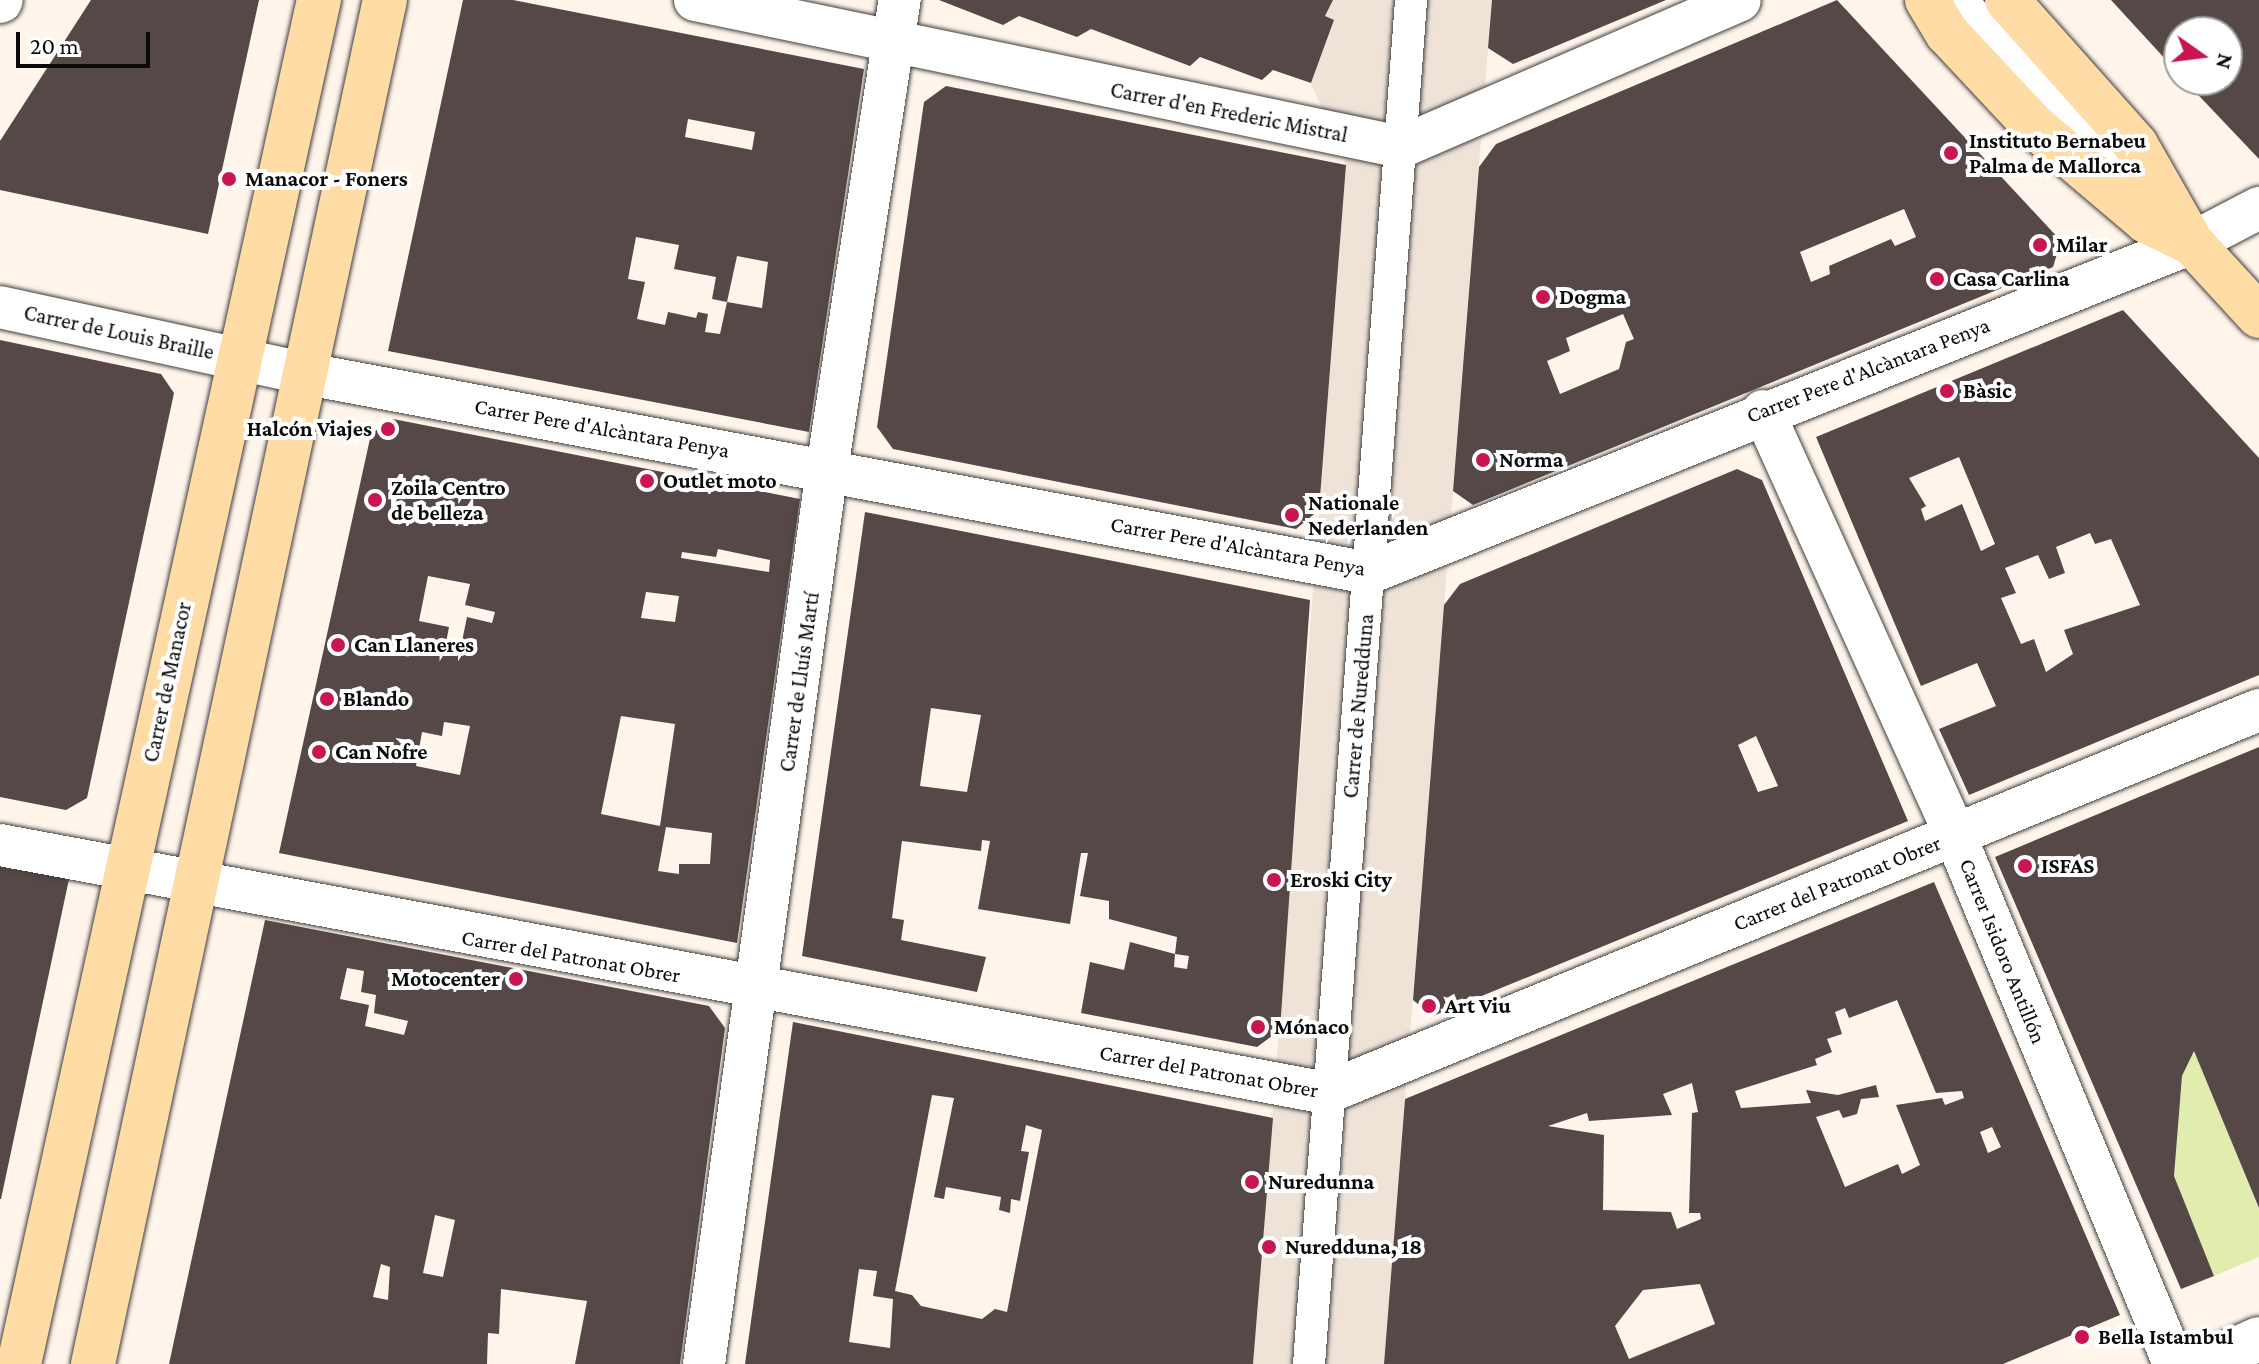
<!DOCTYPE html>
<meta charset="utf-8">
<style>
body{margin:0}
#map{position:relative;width:2259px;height:1364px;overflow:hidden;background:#fff5ea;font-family:"Crimson Pro",serif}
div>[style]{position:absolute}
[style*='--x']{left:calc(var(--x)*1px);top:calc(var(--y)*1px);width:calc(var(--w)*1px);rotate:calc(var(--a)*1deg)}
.green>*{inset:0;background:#e1edaf}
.plaza>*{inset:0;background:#efe3d8}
.building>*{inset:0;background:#554847}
.roads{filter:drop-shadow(0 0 2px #3e3e3e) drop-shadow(0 0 2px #3e3e3e)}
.pedestrian>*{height:32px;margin:-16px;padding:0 16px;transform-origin:16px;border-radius:16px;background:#fff}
.minor>*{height:42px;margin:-21px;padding:0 21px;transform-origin:21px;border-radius:21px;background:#fff}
.tertiary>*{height:44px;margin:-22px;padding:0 22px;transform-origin:22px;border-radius:22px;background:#fff}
.secondary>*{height:44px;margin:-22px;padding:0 22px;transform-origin:22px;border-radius:22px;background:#ffdba5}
.dots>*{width:22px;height:22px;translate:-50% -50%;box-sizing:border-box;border:4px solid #fff;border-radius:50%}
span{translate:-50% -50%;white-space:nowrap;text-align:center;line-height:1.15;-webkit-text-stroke:8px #fff;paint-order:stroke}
.street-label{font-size:22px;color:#0b0b0b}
.poi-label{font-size:22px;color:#0b0b0b;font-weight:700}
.left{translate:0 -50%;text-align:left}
.right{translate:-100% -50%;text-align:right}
.north{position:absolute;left:2163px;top:16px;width:80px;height:80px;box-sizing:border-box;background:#fff;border:2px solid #9d9d9d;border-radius:50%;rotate:104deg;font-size:22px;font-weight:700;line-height:32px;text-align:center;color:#0b0b0b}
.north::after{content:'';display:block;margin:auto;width:28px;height:36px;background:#c91552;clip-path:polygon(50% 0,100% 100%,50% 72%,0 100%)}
.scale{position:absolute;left:16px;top:32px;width:134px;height:36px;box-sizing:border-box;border:4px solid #0b0b0b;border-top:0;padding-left:10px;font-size:24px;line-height:28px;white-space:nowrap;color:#0b0b0b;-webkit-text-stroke:6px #fff;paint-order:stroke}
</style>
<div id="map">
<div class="green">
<div style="clip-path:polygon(2194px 1051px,2259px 1208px,2259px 1257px,2214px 1276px,2174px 1176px,2182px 1076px)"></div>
</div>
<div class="plaza">
<div style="clip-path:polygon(1333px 0,1492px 0,1384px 1364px,1253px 1364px,1346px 165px,1311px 83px,1334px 21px,1325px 16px)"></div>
</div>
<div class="building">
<div style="clip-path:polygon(91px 0,259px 0,208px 234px,0 190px,0 141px)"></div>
<div style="clip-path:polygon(evenodd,463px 0,513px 0,864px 69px,809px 432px,388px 351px,463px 0,688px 119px,755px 132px,752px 150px,685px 137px,688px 119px,463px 0,636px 237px,679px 245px,674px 269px,716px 277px,712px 299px,727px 302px,737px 256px,768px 262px,762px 308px,727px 302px,720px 334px,705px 332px,708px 314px,698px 312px,696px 318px,668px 312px,665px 325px,637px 319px,645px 282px,628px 279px,636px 237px)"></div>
<div style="clip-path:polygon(939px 0,1333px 0,1325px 16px,1334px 20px,1311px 83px,1273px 70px,1262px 80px,1200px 57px,1190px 66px,1091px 29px,1077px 37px,1019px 16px,1003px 25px)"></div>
<div style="clip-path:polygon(1492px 0,1666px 0,1513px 64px,1488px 48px)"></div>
<div style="clip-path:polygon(evenodd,1837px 0,2061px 241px,2053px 267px,1473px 505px,1453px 491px,1479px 167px,1496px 144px,1837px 0,1904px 209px,1916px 237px,1895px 246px,1891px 239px,1829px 266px,1830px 274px,1811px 282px,1800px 252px,1904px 209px,1837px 0,1623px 314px,1634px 339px,1626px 342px,1619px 369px,1560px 394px,1547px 361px,1570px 351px,1566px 338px,1623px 314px)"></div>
<div style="clip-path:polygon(2111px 0,2259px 0,2259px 159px,2184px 80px,2227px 80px,2227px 32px,2179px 32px,2179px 74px)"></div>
<div style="clip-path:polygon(946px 86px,1346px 165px,1319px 510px,1296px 529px,893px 449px,877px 427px,924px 102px)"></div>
<div style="clip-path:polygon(evenodd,2123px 310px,2259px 458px,2259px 675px,1969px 795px,1939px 729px,1996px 706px,1977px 663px,1921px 686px,1816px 437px,2123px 310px,1959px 457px,1995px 544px,1981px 551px,1962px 504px,1925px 521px,1921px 509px,1926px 506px,1909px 478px,1959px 457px,2123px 310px,2090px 533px,2095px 544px,2111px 539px,2140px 605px,2064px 630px,2073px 654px,2046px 672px,2034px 639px,2021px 644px,2001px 598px,2016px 593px,2005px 568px,2038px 555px,2049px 579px,2065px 573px,2056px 547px,2090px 533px)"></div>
<div style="clip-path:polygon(0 340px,161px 374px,174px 393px,87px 798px,66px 810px,0 797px)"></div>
<div style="clip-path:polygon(evenodd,393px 419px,800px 499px,737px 943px,279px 853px,371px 434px,393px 419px,718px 549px,770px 560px,769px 572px,681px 558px,682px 552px,716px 557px,718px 549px,393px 419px,428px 576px,470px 584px,465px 605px,495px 612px,492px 623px,467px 617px,460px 651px,445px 648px,449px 627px,419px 621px,428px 576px,393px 419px,646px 592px,679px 596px,675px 622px,641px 618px,646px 592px,393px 419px,621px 716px,675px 724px,660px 826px,601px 814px,621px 716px,393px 419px,444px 722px,470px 726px,460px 775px,416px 766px,422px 732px,442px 736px,444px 722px,393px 419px,666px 827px,712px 833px,710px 864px,679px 864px,679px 874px,658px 871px,666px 827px)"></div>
<div style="clip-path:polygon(evenodd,1737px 469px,1762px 480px,1908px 821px,1433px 1016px,1413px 1000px,1444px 605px,1460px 584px,1737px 469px,1756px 736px,1778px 786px,1758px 792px,1738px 745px,1756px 736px)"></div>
<div style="clip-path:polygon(evenodd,865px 512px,1310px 600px,1280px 1030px,1257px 1047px,1081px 1013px,1090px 962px,1124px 970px,1130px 942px,1175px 954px,1177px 937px,1109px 919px,1109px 901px,1080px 896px,1088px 853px,1081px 853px,1070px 924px,978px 909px,990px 841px,982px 840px,981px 851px,902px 841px,892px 918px,904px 920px,901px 940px,986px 957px,977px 992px,802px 956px,865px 512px,931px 708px,981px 715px,967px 792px,920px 786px,931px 708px,865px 512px,1175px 954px,1189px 956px,1187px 969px,1174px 967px,1175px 954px)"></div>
<div style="clip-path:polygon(2259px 747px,2259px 1208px,2194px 1051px,2182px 1076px,2174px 1176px,2214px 1276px,2181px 1289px,1995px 857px)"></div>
<div style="clip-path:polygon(0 865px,69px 879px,1px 1199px,0 1199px)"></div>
<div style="clip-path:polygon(evenodd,1934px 882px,2120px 1315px,2003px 1364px,1384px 1364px,1405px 1099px,1934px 882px,1897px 1000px,1936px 1093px,1962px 1091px,1964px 1098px,1945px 1105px,1942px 1098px,1896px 1105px,1920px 1165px,1902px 1174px,1898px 1164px,1845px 1187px,1816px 1117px,1839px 1110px,1843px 1118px,1857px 1114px,1861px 1099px,1879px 1097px,1876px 1085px,1838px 1095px,1806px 1090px,1811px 1103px,1741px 1108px,1735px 1091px,1817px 1065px,1815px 1059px,1832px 1052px,1827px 1039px,1842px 1034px,1835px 1012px,1845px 1008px,1849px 1018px,1897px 1000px,1934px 882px,1692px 1083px,1698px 1112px,1692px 1113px,1689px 1213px,1700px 1213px,1701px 1219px,1677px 1229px,1671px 1212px,1603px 1210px,1604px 1135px,1548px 1126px,1587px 1113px,1589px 1121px,1672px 1115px,1663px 1094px,1692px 1083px,1934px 882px,1992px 1127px,2001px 1147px,1988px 1153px,1980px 1132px,1992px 1127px,1934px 882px,1700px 1284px,1715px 1324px,1629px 1359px,1615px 1326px,1643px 1290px,1700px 1284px)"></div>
<div style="clip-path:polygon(evenodd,265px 920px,709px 1006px,725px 1028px,680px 1364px,575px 1364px,587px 1301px,501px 1289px,499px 1334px,488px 1333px,487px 1364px,169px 1364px,265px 920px,347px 968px,364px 971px,361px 992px,376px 995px,374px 1013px,408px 1021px,404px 1035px,365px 1026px,369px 1005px,340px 999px,347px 968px,265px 920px,435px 1215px,455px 1220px,443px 1277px,423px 1273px,435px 1215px,265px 920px,381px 1264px,390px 1267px,388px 1300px,373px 1297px,381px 1264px)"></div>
<div style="clip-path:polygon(evenodd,793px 1022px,1273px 1118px,1253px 1364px,745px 1364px,793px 1022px,932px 1095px,954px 1098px,934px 1197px,944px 1199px,946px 1187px,1001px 1197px,999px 1210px,1010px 1213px,1011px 1199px,1020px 1201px,1029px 1152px,1021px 1151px,1026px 1125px,1042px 1130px,1007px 1312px,995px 1309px,982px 1319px,921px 1306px,912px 1295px,895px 1291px,932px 1095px,793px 1022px,859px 1269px,877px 1271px,873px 1296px,893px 1299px,890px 1348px,849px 1342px,859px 1269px)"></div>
</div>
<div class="roads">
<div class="pedestrian">
<div style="--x:1309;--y:1364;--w:1368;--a:-85.72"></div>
</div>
<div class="minor">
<div style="--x:695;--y:0;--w:721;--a:11.76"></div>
<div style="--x:1401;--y:147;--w:369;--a:-23.4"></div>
<div style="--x:1968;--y:15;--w:247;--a:45.8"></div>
<div style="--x:0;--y:307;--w:309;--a:12.3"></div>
<div style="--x:302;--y:373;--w:1086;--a:10.62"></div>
<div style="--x:1369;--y:573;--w:887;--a:-21.85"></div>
<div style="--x:2192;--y:243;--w:76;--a:-27.6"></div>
<div style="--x:1763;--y:411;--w:465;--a:65.6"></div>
<div style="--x:1955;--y:835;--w:573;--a:67.51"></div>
<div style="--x:0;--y:845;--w:1349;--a:10.59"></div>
<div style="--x:1326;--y:1093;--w:1009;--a:-22.32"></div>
<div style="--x:704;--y:1364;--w:903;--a:-82.17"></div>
<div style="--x:827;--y:469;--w:475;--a:-81.2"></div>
</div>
<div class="tertiary">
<div style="--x:0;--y:1;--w:1;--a:-45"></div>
<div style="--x:2203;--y:1364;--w:61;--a:-24.1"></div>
</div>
<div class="secondary">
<div style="--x:1927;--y:0;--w:39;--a:59"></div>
<div style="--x:1947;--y:33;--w:127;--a:46.9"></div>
<div style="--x:2034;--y:126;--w:147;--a:40.3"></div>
<div style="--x:2146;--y:221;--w:51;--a:25.6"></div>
<div style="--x:2007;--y:0;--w:194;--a:48.3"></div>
<div style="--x:2136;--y:145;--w:113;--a:60.3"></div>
<div style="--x:2192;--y:243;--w:99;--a:47.5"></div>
<div style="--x:19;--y:1364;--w:1397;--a:-77.6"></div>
<div style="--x:93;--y:1364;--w:1395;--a:-77.92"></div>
</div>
</div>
<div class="dots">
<div style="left:1951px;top:153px;background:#c91552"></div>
<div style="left:229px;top:179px;background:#c91552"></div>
<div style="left:2040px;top:245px;background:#c91552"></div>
<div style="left:1937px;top:279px;background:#c91552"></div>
<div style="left:1543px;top:297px;background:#c91552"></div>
<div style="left:1947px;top:391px;background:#c91552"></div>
<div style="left:388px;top:429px;background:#c91552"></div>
<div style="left:1483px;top:460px;background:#c91552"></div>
<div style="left:647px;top:481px;background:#c91552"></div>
<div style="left:375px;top:500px;background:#c91552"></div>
<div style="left:1292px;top:515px;background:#c91552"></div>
<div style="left:338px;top:645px;background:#c91552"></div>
<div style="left:327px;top:699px;background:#c91552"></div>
<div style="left:319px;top:752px;background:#c91552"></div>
<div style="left:2025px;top:866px;background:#c91552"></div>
<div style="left:1274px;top:880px;background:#c91552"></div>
<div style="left:516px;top:979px;background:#c91552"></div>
<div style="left:1429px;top:1006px;background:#c91552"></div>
<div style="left:1258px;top:1027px;background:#c91552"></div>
<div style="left:1252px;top:1182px;background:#c91552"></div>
<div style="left:1269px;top:1247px;background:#c91552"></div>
<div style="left:2082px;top:1337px;background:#c91552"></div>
</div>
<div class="street-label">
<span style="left:1229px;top:112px;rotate:11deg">Carrer d'en Frederic Mistral</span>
<span style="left:119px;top:332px;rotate:12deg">Carrer de Louis Braille</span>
<span style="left:1868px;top:370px;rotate:-21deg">Carrer Pere d'Alcàntara Penya</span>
<span style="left:602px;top:428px;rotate:10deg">Carrer Pere d'Alcàntara Penya</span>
<span style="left:1238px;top:546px;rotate:10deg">Carrer Pere d'Alcàntara Penya</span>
<span style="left:167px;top:682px;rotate:-78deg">Carrer de Manacor</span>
<span style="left:799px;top:682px;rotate:-82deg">Carrer de Lluís Martí</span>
<span style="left:1358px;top:706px;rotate:-85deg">Carrer de Nuredduna</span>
<span style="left:1837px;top:883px;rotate:-22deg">Carrer del Patronat Obrer</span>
<span style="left:2003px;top:951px;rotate:68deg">Carrer Isidoro Antillón</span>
<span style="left:571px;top:956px;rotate:10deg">Carrer del Patronat Obrer</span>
<span style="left:1209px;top:1071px;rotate:10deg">Carrer del Patronat Obrer</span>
</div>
<div class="poi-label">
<span class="left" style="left:1969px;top:153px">Instituto Bernabeu<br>Palma de Mallorca</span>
<span class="left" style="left:245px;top:179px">Manacor - Foners</span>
<span class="left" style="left:2056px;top:245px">Milar</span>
<span class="left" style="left:1953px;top:279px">Casa Carlina</span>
<span class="left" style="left:1559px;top:297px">Dogma</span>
<span class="left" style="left:1963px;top:391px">Bàsic</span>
<span class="right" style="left:372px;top:429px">Halcón Viajes</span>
<span class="left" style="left:1499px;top:460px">Norma</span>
<span class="left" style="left:663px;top:481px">Outlet moto</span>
<span class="left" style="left:391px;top:500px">Zoila Centro<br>de belleza</span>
<span class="left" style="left:1308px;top:515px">Nationale<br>Nederlanden</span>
<span class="left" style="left:354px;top:645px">Can Llaneres</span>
<span class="left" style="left:343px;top:699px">Blando</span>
<span class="left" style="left:335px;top:752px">Can Nofre</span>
<span class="left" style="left:2041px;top:866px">ISFAS</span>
<span class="left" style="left:1290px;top:880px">Eroski City</span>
<span class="right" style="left:500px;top:979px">Motocenter</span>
<span class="left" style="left:1445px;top:1006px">Art Viu</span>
<span class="left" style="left:1274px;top:1027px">Mónaco</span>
<span class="left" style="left:1268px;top:1182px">Nuredunna</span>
<span class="left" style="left:1285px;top:1247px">Nuredduna, 18</span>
<span class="left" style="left:2098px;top:1337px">Bella Istambul</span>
</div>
<div class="north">N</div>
<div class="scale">20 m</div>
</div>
